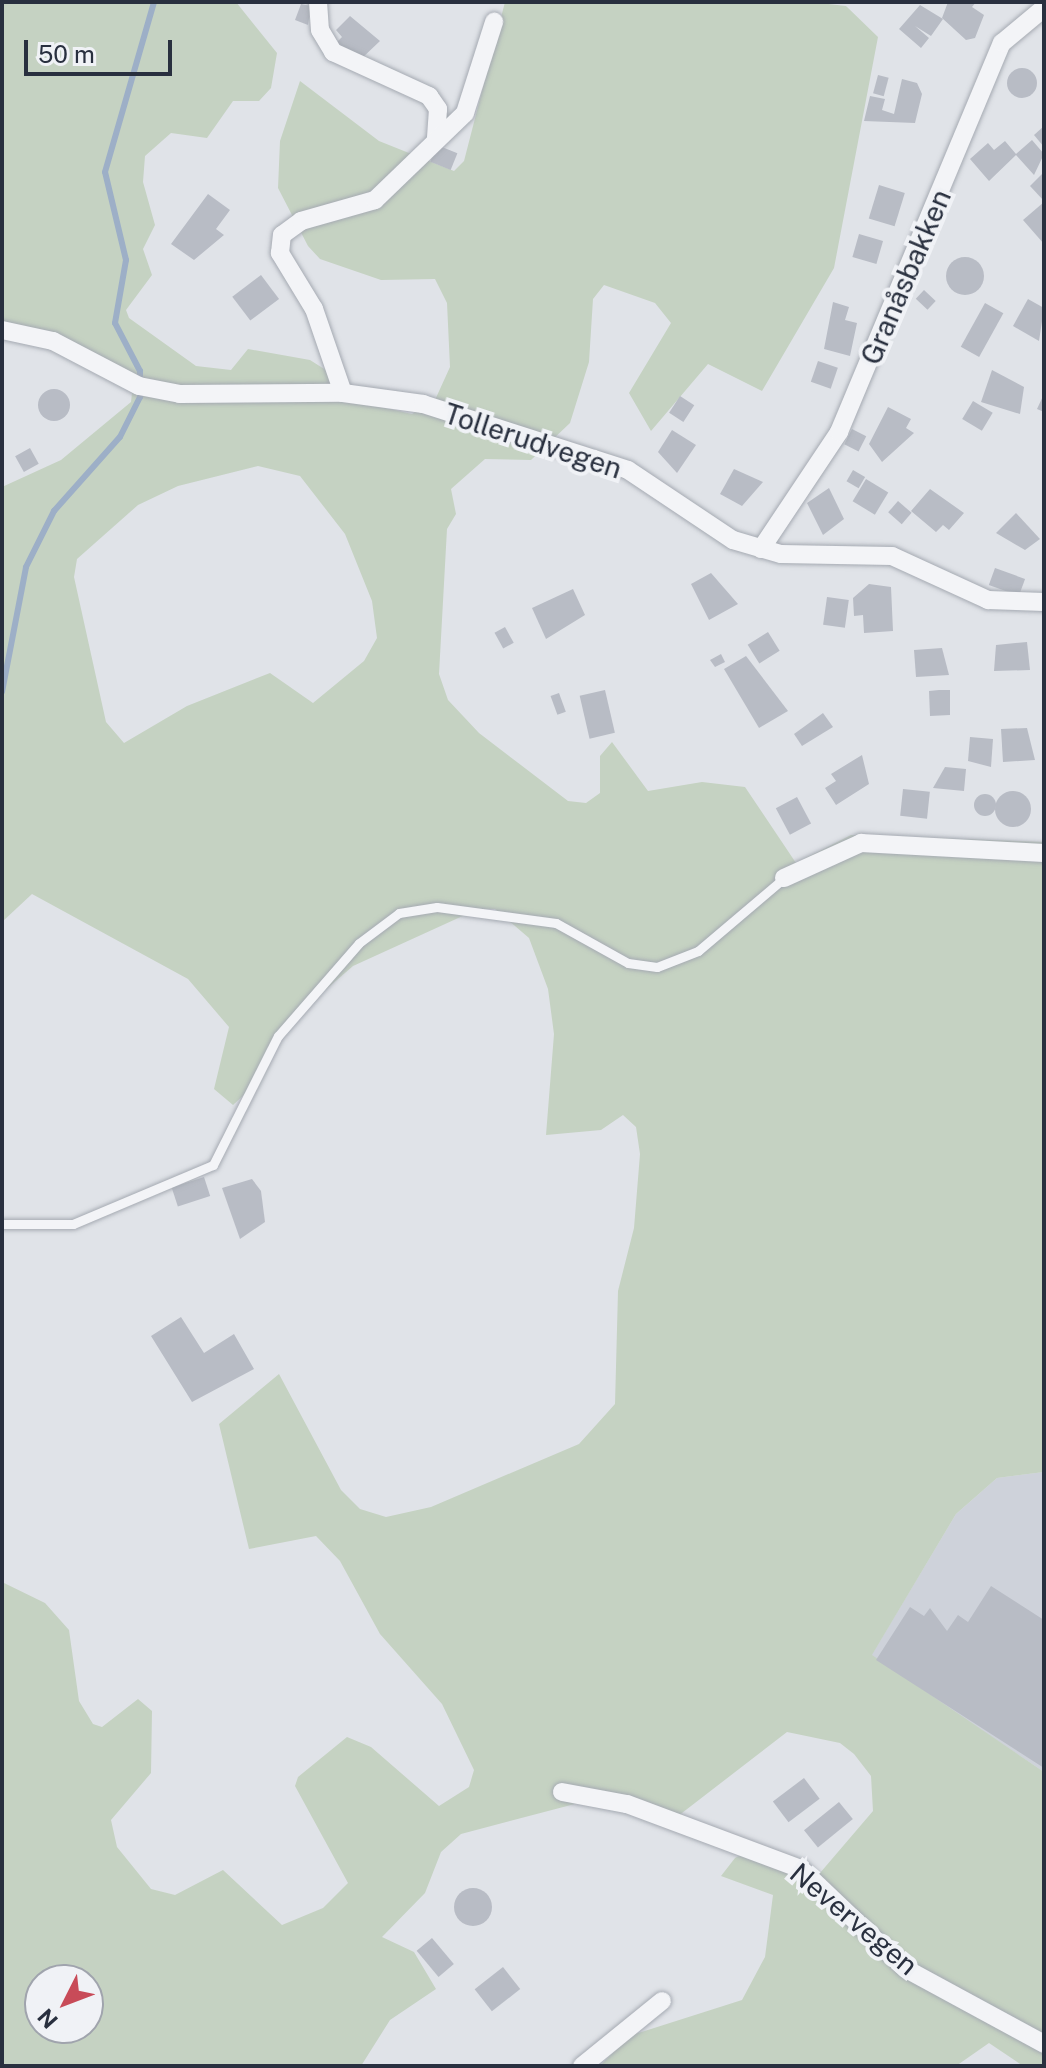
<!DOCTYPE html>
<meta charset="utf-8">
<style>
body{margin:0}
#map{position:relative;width:1046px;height:2068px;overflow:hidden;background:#e0e3e8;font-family:"Public Sans",sans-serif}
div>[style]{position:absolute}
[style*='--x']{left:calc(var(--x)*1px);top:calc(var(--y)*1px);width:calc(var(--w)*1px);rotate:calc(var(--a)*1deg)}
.built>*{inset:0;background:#ced2da}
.green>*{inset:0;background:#c5d2c2}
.stream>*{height:6px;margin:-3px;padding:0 3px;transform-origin:3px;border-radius:3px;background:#9dafc7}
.building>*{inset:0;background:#b8bcc5;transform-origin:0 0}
.round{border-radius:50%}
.roads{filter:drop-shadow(0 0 2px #a5aab2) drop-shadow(0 0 2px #a5aab2)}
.service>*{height:9px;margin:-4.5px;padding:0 4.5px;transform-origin:4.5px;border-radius:4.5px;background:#f3f4f7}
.minor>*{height:18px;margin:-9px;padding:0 9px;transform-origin:9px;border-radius:9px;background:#f3f4f7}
span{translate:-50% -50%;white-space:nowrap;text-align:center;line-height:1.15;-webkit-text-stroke:8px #f0f2f6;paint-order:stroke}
.street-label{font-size:28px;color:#29303f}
.frame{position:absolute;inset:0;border:4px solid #29303f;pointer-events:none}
.north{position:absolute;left:24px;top:1964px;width:80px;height:80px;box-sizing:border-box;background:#f0f2f6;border:2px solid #a0a4ad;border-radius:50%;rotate:228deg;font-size:22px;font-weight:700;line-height:32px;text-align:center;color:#29303f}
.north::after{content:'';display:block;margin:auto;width:28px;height:36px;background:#c84b58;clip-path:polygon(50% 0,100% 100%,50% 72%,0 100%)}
.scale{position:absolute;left:24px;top:40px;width:148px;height:36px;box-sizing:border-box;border:4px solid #29303f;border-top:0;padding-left:10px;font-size:24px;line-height:28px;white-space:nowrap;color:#29303f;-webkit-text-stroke:6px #f0f2f6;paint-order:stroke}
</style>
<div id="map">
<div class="built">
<div style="clip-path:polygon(1044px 1472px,1044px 1772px,871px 1656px,956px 1514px,997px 1478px)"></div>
</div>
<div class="green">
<div style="clip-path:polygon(evenodd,2px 2px,236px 2px,277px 53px,271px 88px,259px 101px,233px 101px,207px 138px,171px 133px,145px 156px,143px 182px,155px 225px,143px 249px,152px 275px,126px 310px,129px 318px,196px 366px,231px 370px,248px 349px,310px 360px,386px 408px,412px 414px,435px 400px,450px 367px,447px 303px,435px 279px,381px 280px,320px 259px,308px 246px,278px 188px,280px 141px,300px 81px,379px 141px,454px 171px,464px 161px,505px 2px,811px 2px,846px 6px,878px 37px,834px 268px,762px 391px,708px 364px,651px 431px,629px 393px,671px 323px,655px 303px,604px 285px,593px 299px,589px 362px,570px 423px,531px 460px,485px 459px,451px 489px,456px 514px,447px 529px,439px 674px,448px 700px,479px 733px,568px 801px,586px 803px,600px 793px,600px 756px,612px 742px,648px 791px,702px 782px,745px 787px,796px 863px,851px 835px,1044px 842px,1044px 1472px,997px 1478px,956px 1514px,872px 1655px,1044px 1772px,1044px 2066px,1023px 2066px,989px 2043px,956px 2066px,600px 2066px,629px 2036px,742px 2000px,765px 1957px,773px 1895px,721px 1876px,735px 1858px,752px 1849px,820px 1873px,873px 1811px,871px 1776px,854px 1754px,840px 1743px,787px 1732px,669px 1823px,590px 1800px,461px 1834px,441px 1852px,425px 1893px,382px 1937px,414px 1952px,436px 1989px,390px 2020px,361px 2066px,2px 2066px,2px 1582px,45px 1603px,69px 1630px,79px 1701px,93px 1724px,102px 1727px,138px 1699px,152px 1711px,151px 1773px,111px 1820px,117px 1847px,151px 1889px,175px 1895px,223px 1870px,282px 1925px,323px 1908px,348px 1883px,295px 1786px,298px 1777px,347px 1737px,371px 1747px,439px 1806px,469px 1787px,474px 1770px,442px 1704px,380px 1634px,340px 1561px,316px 1536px,249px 1549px,219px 1424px,279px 1374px,341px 1490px,360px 1509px,386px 1517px,431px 1507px,579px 1444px,615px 1404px,618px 1291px,634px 1228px,640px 1154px,636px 1127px,623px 1115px,601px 1130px,546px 1135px,554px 1034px,548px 989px,529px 938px,495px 909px,478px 909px,353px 966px,277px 1032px,258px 1082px,233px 1105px,214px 1089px,229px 1027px,188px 979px,32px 894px,2px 922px,2px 487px,61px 460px,131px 402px,132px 393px,120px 379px,2px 323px,2px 2px,258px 466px,300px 476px,345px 534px,372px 601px,377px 638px,364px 661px,313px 703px,270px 673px,187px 706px,124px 743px,106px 722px,74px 577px,77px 559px,138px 505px,178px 486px,258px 466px,2px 2px,40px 1980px,88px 1980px,88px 2028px,40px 2028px,40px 1980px)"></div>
</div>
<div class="stream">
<div style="--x:2;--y:692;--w:127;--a:-79.1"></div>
<div style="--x:26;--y:567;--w:63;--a:-63.4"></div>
<div style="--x:54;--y:511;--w:99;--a:-48.3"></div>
<div style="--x:120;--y:437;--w:45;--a:-63.4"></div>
<div style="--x:140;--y:397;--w:26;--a:-90"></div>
<div style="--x:140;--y:371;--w:54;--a:-117.5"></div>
<div style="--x:115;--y:323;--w:64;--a:-80.1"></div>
<div style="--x:126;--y:260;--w:90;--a:-103.4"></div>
<div style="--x:105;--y:172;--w:177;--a:-73.9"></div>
</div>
<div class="building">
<div style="clip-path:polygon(948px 2px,976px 2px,972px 7px,984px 15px,975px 38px,966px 40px,942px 18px)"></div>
<div style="clip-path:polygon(301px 4px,311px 6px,308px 25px,295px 20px)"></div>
<div style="clip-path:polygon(920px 5px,943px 19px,931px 36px,915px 26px,929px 38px,921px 48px,899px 29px)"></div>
<div style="clip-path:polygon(350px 16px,380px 41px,360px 60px,336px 43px,342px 37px,336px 30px)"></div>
<div class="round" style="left:1007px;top:68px;width:30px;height:30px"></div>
<div style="left:878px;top:75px;width:11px;height:19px;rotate:15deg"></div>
<div style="clip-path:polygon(902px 79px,917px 83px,922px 94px,915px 123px,864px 121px,870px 96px,885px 99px,882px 110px,894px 114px)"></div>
<div style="clip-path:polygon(1044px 126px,1044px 147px,1034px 135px)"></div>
<div style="clip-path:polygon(1032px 140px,1044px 154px,1034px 175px,1016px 155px,989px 181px,970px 159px,988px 143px,994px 150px,1005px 141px,1016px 154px)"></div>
<div style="left:437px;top:145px;width:22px;height:18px;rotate:22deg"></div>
<div style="clip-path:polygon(1044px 172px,1044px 201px,1030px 186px)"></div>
<div style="left:879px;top:185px;width:27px;height:35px;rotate:17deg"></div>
<div style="clip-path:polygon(208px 194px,230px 210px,216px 229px,224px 235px,194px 260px,171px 244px)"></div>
<div style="clip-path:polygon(1044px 202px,1044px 244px,1023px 220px)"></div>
<div style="left:859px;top:234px;width:25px;height:24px;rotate:16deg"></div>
<div class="round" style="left:946px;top:257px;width:38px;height:38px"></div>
<div style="left:261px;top:275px;width:30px;height:36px;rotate:53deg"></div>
<div style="left:924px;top:290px;width:16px;height:12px;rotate:43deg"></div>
<div style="clip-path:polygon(1028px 299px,1044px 308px,1039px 341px,1013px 326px)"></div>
<div style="clip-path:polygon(833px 302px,849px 307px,845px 320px,857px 323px,850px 356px,824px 349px)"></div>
<div style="left:985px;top:303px;width:21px;height:50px;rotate:29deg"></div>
<div style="left:818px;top:361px;width:21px;height:22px;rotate:19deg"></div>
<div style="clip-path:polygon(992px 370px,1024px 387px,1020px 414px,981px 402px)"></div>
<div class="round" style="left:38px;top:389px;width:32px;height:32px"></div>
<div style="clip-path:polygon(1044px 394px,1044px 412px,1037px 409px)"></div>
<div style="left:680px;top:396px;width:17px;height:20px;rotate:33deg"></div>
<div style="left:973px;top:401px;width:23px;height:21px;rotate:31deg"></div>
<div style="clip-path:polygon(888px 407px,911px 419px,906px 428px,914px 433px,882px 462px,869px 444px)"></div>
<div style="left:852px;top:429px;width:16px;height:17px;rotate:27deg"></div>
<div style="clip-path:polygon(672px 430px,696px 445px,677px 473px,658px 452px)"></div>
<div style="left:30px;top:448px;width:18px;height:17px;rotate:61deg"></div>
<div style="clip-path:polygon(734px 469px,763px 482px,742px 506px,720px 494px)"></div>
<div style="left:853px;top:470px;width:14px;height:13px;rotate:30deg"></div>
<div style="left:866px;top:479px;width:26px;height:26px;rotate:31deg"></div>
<div style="clip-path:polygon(829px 488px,844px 519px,823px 535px,807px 503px)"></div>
<div style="clip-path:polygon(930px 489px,964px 513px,949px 530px,943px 525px,936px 532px,911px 511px)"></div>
<div style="left:898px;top:501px;width:18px;height:15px;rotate:41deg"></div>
<div style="clip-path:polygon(1016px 513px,1040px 539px,1025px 550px,996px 533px)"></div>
<div style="left:995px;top:568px;width:32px;height:18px;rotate:20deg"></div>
<div style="clip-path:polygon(711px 573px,738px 604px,709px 620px,691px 584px)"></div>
<div style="clip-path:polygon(869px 584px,891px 587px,893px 631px,864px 633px,863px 615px,854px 616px,853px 598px)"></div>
<div style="clip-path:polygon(573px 589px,585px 615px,546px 639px,532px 608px)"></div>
<div style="left:827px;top:597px;width:22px;height:28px;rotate:8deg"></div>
<div style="left:505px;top:627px;width:18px;height:12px;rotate:61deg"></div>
<div style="left:768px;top:632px;width:22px;height:24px;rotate:58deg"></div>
<div style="clip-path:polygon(1027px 642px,1030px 670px,994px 671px,996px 645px)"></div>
<div style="clip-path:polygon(942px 648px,949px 675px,916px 677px,914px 650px)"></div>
<div style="clip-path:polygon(721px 654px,725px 662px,715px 667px,710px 660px)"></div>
<div style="clip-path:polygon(746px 656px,788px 711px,759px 728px,724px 669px)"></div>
<div style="left:605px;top:690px;width:44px;height:26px;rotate:77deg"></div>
<div style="clip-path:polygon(939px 690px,950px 690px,950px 715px,930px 716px,929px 691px)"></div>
<div style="left:559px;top:693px;width:20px;height:9px;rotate:70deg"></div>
<div style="clip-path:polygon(823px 713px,833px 727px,802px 746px,794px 734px)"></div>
<div style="clip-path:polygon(1027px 728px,1035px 760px,1003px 762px,1001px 729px)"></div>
<div style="clip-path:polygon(970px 737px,993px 739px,991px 767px,968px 761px)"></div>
<div style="clip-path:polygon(862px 755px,869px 784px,836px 805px,825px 788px,836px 781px,831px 774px)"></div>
<div style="clip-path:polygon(945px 767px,966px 769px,964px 791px,933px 788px)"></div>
<div style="left:903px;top:789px;width:27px;height:27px;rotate:6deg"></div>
<div class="round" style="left:995px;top:791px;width:36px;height:36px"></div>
<div class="round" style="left:974px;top:794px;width:22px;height:22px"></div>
<div style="left:797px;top:797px;width:30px;height:24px;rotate:62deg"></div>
<div style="left:204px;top:1177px;width:20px;height:34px;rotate:72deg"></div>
<div style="clip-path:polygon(252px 1179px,261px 1191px,265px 1222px,240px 1239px,222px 1188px)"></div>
<div style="clip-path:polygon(181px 1317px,204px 1353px,234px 1334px,254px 1369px,192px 1402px,151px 1336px)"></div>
<div style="clip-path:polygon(991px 1586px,1044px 1620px,1044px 1768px,876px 1660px,910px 1607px,924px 1616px,930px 1608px,947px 1631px,958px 1615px,968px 1622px)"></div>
<div style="left:804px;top:1778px;width:26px;height:39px;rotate:53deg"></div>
<div style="left:839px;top:1802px;width:22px;height:45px;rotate:51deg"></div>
<div class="round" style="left:454px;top:1888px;width:38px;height:38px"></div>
<div style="left:432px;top:1938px;width:34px;height:20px;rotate:50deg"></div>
<div style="left:503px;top:1967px;width:28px;height:36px;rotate:52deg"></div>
</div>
<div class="roads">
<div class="service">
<div style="--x:2;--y:1224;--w:71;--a:0"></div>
<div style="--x:73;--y:1224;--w:152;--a:-22.9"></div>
<div style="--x:213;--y:1165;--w:144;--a:-63.3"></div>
<div style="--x:278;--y:1036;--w:123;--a:-48.9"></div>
<div style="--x:359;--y:943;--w:50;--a:-36.9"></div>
<div style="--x:399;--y:913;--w:38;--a:-9"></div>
<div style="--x:437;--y:907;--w:120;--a:7.7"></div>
<div style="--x:556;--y:923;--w:82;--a:29.1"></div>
<div style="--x:628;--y:963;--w:29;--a:8"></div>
<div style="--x:657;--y:967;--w:44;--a:-21.3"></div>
<div style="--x:698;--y:951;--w:113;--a:-40.3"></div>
</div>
<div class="minor">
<div style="--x:318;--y:2;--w:28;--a:86"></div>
<div style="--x:320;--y:30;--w:26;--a:59"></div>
<div style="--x:333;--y:52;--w:106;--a:24.6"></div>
<div style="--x:429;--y:96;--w:16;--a:55"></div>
<div style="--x:438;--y:109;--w:29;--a:94"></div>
<div style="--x:2;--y:330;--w:52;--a:12.2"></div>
<div style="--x:53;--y:341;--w:97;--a:27.6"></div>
<div style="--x:139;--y:386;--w:42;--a:11"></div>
<div style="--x:180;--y:394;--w:163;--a:-0.4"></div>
<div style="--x:343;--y:393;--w:81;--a:7.8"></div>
<div style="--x:423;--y:404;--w:215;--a:17.8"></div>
<div style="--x:628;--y:470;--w:126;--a:33.7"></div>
<div style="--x:733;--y:540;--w:50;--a:16.3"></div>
<div style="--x:781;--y:554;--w:111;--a:1"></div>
<div style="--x:892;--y:556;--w:106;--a:24.6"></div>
<div style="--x:988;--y:600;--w:56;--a:2"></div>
<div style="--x:343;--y:393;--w:89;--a:-109"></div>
<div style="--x:314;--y:309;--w:66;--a:-121.3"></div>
<div style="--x:280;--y:253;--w:18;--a:-84"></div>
<div style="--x:282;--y:235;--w:24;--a:-36"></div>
<div style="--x:301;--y:221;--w:77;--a:-15.8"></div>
<div style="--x:375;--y:200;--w:125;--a:-44"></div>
<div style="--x:465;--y:113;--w:96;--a:-72.3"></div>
<div style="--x:761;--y:549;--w:141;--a:-56.3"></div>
<div style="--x:839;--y:432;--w:422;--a:-67.3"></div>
<div style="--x:1002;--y:43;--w:55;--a:-39.8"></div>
<div style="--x:784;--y:878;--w:85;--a:-24.4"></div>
<div style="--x:861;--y:843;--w:183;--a:3.1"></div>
<div style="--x:562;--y:1792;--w:66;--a:10.5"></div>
<div style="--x:627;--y:1804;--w:186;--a:20.5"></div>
<div style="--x:801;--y:1869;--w:145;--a:43.6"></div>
<div style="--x:906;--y:1969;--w:157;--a:28.5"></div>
<div style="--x:582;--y:2066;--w:103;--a:-39.1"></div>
</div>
</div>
<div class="street-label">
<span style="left:906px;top:277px;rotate:-67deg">Granåsbakken</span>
<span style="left:533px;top:441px;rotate:18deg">Tollerudvegen</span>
<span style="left:854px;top:1919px;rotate:40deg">Nevervegen</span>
</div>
<div class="frame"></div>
<div class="north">N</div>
<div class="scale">50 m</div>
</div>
